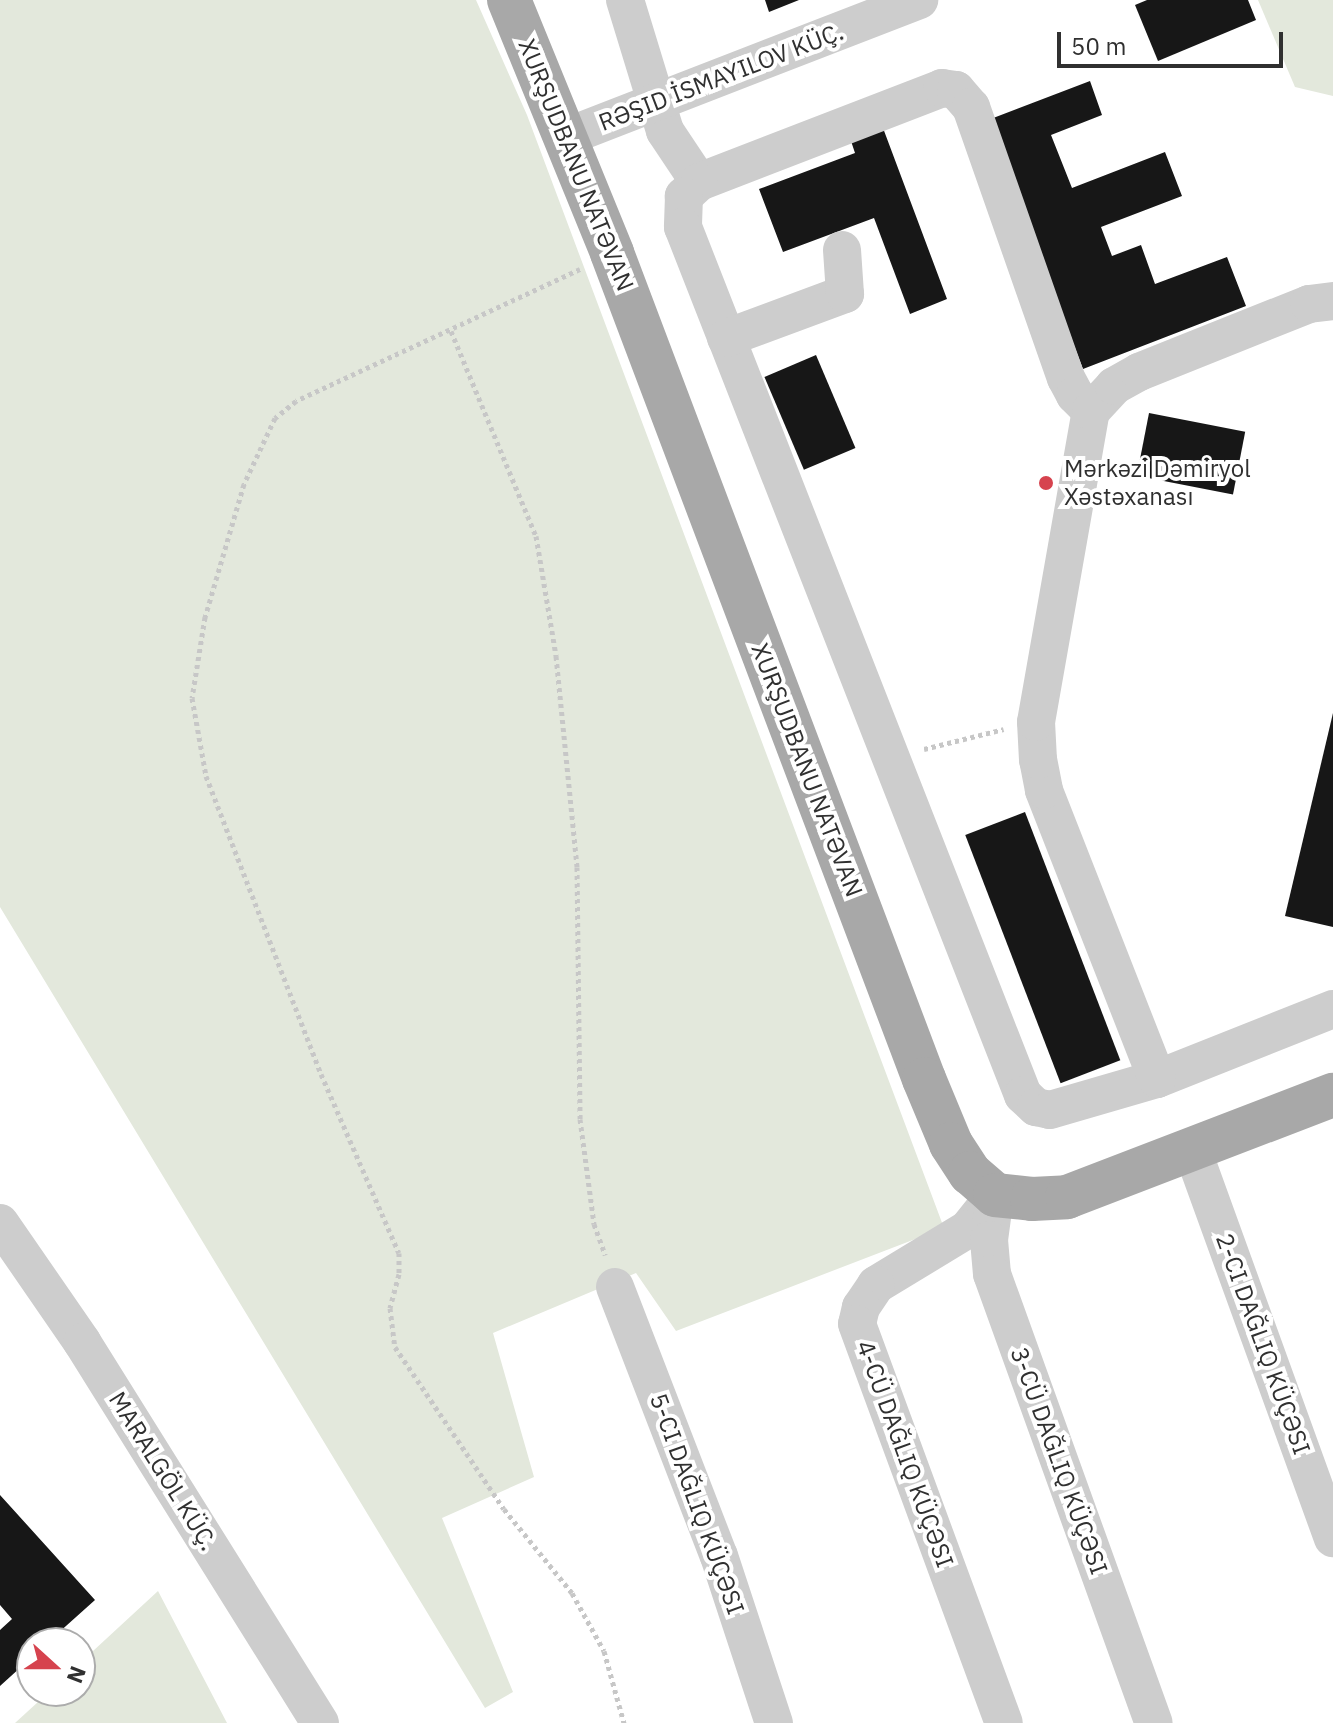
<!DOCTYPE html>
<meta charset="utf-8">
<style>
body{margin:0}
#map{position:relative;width:1333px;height:1723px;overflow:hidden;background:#fff;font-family:"IBM Plex Sans",sans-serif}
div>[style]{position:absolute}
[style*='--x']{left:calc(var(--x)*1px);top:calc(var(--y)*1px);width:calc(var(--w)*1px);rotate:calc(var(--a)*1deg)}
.green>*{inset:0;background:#e3e8dc}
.building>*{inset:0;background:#171717;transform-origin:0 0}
.path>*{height:5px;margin-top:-2.5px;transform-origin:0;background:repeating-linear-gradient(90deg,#c7c7c7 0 4px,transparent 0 8px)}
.minor>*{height:38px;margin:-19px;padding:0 19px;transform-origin:19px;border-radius:19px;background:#cdcdcd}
.major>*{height:44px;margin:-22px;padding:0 22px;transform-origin:22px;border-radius:22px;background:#a8a8a8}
.dots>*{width:22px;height:22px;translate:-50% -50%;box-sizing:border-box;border:4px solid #fff;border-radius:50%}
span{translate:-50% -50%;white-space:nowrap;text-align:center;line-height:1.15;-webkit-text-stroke:8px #fff;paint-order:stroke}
.street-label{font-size:24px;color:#303030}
.poi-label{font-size:24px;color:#303030}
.left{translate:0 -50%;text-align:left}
.north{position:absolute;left:16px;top:1627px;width:80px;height:80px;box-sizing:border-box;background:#fff;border:2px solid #acacac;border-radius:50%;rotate:111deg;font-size:22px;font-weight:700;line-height:32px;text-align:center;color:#303030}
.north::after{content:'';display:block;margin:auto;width:28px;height:36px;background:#d6434e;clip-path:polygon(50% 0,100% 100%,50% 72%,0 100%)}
.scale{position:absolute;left:1057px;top:32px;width:226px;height:36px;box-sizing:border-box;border:4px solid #303030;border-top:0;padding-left:10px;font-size:24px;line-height:28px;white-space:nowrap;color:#303030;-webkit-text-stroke:6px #fff;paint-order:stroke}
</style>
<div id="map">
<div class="green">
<div style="clip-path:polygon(0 0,476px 0,527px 115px,944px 1228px,676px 1331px,636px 1273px,493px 1333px,534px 1477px,442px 1518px,513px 1692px,485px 1708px,0 907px)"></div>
<div style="clip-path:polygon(1258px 0,1333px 0,1333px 96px,1295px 87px)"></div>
<div style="clip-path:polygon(158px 1591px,227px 1723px,15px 1723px,50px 1691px,80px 1691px,80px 1663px)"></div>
</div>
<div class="building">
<div style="clip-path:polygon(765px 0,799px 0,769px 12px)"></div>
<div style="clip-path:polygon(1147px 0,1248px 0,1256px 20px,1158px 61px,1135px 5px)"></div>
<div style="clip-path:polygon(1090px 81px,1102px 115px,1051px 135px,1072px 188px,1165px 152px,1182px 196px,1101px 227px,1112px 256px,1141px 245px,1155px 284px,1227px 257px,1246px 306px,1083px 369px,988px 120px)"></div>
<div style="clip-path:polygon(880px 120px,947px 299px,910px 314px,874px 218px,783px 252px,759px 189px,855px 153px,848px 132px)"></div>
<div style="left:816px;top:355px;width:101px;height:56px;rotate:67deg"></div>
<div style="left:1149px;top:413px;width:98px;height:64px;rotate:11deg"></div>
<div style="clip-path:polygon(1333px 713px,1333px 927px,1285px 916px)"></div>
<div style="left:1025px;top:812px;width:266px;height:64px;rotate:69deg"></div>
<div style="clip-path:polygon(0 1495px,95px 1600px,47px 1643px,32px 1643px,32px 1657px,0 1686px,0 1630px,12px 1619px,0 1605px)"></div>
</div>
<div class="path">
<div style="--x:580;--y:269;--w:313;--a:155.1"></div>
<div style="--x:296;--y:401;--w:27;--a:141"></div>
<div style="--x:275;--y:418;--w:73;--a:115.2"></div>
<div style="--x:244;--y:484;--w:139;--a:106.3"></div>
<div style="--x:205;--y:617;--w:82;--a:99.1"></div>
<div style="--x:192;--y:698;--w:79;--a:79.8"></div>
<div style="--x:206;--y:776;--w:319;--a:68.9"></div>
<div style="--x:321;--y:1074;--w:195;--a:66.5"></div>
<div style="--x:399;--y:1253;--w:21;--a:90"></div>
<div style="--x:399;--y:1274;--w:35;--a:105"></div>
<div style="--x:390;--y:1308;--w:39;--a:83"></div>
<div style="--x:395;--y:1347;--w:195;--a:56.1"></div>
<div style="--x:504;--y:1509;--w:108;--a:51"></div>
<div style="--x:572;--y:1593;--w:66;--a:61.1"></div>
<div style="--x:604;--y:1651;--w:75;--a:74.5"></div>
<div style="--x:451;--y:331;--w:222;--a:67.5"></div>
<div style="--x:536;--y:536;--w:122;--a:80.5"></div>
<div style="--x:556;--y:656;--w:212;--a:84.3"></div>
<div style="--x:577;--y:867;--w:252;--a:89.3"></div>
<div style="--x:580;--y:1119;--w:106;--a:82.4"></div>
<div style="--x:594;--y:1224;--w:33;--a:70"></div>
<div style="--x:924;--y:749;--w:82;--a:-14"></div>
</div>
<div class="minor">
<div style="--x:625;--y:0;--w:137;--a:73"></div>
<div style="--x:665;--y:131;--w:61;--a:56.3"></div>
<div style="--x:699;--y:182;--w:261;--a:-21.1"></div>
<div style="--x:942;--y:88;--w:14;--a:8"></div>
<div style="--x:956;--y:90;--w:23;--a:49"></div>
<div style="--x:971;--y:107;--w:287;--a:70.7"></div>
<div style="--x:1066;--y:378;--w:19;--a:62"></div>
<div style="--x:1075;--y:395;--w:23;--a:45"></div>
<div style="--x:566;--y:137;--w:379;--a:-21.2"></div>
<div style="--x:699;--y:182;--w:21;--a:137"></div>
<div style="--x:684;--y:196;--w:31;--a:92"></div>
<div style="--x:683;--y:227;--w:932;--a:68.61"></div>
<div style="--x:1023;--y:1095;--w:18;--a:43"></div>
<div style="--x:1036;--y:1107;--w:14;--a:12"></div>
<div style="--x:1050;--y:1110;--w:111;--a:-16.2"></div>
<div style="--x:1157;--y:1079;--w:189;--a:-21.7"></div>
<div style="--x:726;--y:338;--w:127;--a:-20.3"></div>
<div style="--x:845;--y:294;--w:44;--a:-93.9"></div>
<div style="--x:1157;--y:1079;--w:310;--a:-111.4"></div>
<div style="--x:1044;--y:790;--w:31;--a:-101"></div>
<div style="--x:1038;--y:760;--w:38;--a:-93"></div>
<div style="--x:1036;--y:722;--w:316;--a:-80"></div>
<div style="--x:1091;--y:411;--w:34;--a:-47"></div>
<div style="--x:1114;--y:386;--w:29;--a:-29"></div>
<div style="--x:1139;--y:372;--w:183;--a:-21.8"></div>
<div style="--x:1309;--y:304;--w:24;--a:-7"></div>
<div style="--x:1192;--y:1149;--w:414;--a:70.1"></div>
<div style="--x:995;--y:1195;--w:43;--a:128.5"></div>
<div style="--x:968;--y:1229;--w:108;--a:148.7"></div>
<div style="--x:876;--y:1285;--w:27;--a:124"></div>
<div style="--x:861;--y:1307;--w:17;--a:103"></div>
<div style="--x:857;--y:1324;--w:425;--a:69.8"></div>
<div style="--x:995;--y:1195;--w:45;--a:97.6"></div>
<div style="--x:989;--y:1240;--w:34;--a:85"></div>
<div style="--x:992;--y:1274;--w:477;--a:70.2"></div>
<div style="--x:0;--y:1223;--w:145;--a:55.4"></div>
<div style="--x:82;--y:1342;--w:449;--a:58"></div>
<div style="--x:615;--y:1287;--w:288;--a:68.9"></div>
<div style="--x:719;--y:1556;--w:176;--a:71.8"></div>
</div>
<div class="major">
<div style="--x:509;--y:0;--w:273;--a:67.8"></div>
<div style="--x:612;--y:253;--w:883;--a:69.31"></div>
<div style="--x:924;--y:1079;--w:70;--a:67.4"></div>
<div style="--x:951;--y:1144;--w:35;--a:57"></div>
<div style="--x:970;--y:1173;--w:33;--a:41"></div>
<div style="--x:995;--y:1195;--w:37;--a:6"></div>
<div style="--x:1032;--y:1199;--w:35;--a:-3"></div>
<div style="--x:1067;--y:1197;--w:285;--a:-21"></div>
</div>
<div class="dots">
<div style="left:1046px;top:483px;background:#d6434e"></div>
</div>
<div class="street-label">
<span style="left:721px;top:77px;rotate:-21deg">RƏŞID İSMAYILOV KÜÇ.</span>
<span style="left:576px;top:165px;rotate:68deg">XURŞUDBANU NATƏVAN</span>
<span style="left:807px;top:770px;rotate:69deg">XURŞUDBANU NATƏVAN</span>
<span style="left:1263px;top:1344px;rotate:70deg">2-CI DAĞLIQ KÜÇƏSI</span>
<span style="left:905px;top:1454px;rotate:70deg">4-CÜ DAĞLIQ KÜÇƏSI</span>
<span style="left:1059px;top:1461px;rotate:70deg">3-CÜ DAĞLIQ KÜÇƏSI</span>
<span style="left:163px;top:1471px;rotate:58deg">MARALGÖL KÜÇ.</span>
<span style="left:697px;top:1504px;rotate:70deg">5-CI DAĞLIQ KÜÇƏSI</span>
</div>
<div class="poi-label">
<span class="left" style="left:1064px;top:483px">Mərkəzi Dəmiryol<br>Xəstəxanası</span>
</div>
<div class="north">N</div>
<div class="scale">50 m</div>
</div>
